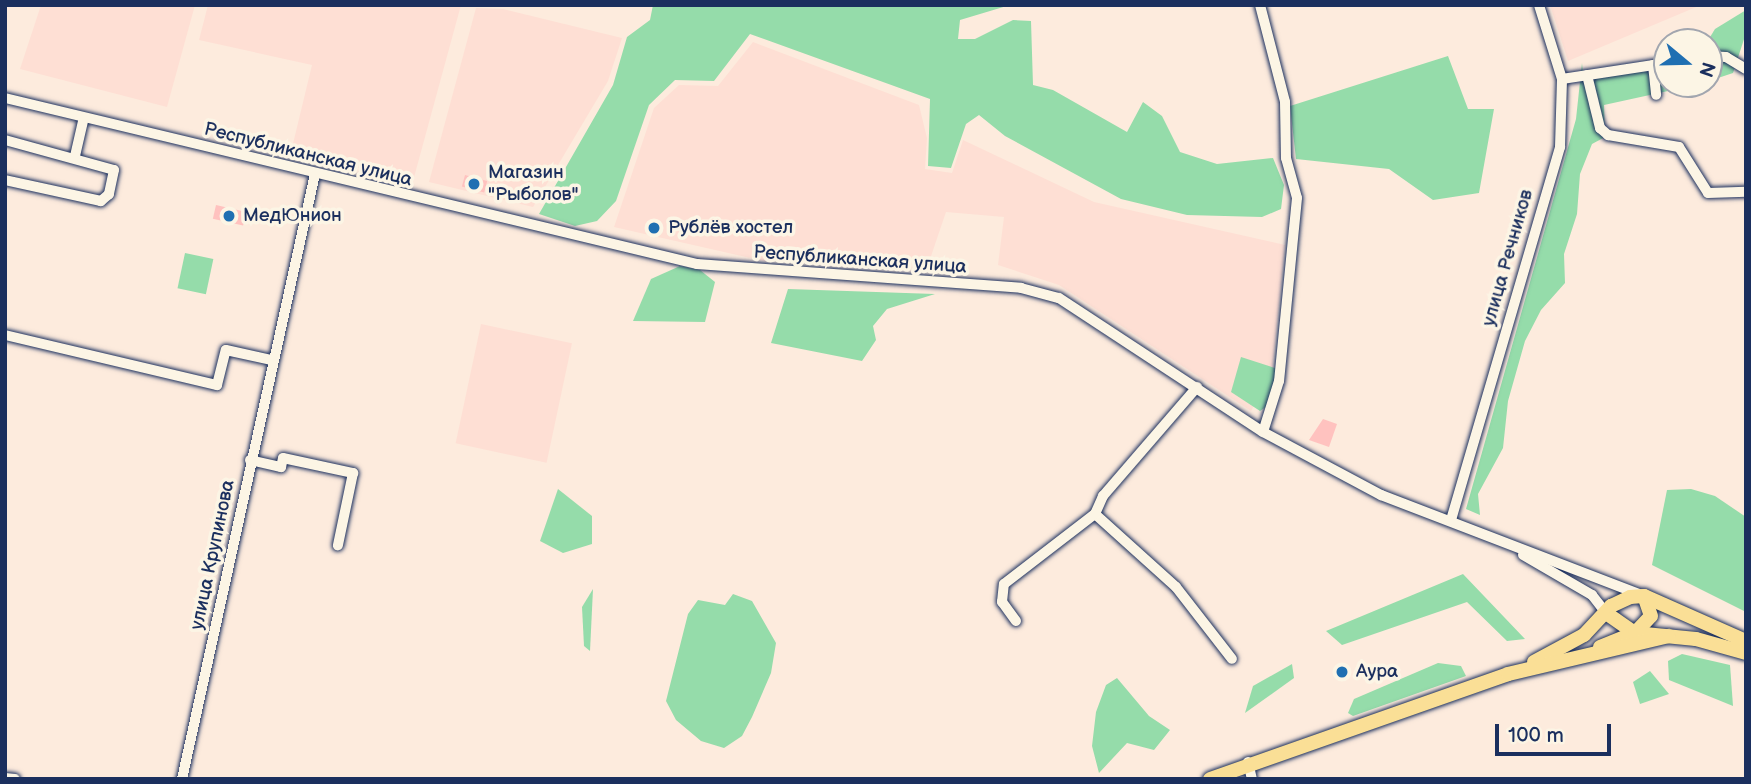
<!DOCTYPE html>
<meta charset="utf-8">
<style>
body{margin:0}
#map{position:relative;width:1751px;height:784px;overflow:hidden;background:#fdebdd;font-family:"Balsamiq Sans",sans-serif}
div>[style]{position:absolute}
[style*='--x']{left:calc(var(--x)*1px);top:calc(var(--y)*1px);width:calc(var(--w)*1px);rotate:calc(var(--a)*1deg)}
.built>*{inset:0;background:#fedfd4;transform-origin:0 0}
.green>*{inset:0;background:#95dcaa;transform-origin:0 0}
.building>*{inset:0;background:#ffc2bf;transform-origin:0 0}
.roads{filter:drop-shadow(0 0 2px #1b2f5e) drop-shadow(0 0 2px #1b2f5e)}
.minor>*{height:10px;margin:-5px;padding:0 5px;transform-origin:5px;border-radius:5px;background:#fcf5e5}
.major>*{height:14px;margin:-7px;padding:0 7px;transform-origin:7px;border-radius:7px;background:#fadf96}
.dots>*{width:19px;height:19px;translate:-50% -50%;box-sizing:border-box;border:4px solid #fcf5e5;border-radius:50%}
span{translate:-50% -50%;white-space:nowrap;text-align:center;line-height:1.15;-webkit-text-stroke:7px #fcf5e5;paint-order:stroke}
.street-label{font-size:19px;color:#1b2f5e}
.poi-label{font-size:19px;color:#1b2f5e}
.left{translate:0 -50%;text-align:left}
.frame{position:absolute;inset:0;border:7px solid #1b2f5e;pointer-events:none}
.north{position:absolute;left:1653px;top:28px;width:70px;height:70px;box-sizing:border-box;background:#fcf5e5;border:2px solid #a2a6af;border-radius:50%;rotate:109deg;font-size:19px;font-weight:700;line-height:28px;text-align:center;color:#1b2f5e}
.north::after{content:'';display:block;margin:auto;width:24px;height:32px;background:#1f6fb2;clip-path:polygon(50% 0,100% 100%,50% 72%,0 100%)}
.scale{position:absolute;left:1495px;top:724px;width:116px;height:32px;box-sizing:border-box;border:4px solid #1b2f5e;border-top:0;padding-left:9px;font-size:21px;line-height:24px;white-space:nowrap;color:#1b2f5e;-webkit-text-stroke:5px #fcf5e5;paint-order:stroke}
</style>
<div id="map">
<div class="built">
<div style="clip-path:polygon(41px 5px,195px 5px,167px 107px,20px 69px)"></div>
<div style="clip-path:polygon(208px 5px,461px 5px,413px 181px,291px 152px,312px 65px,199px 40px)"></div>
<div style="clip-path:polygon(1550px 5px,1701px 5px,1568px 61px)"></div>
<div style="clip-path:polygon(476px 8px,503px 9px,622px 38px,608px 81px,533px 207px,429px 182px)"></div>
<div style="clip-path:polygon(753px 42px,919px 105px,927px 138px,925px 169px,952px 173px,963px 140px,1094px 202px,1285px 245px,1272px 373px,1251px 411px,1059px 285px,998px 265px,1004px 217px,946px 212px,928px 265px,777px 251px,768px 262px,614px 227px,654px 108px,679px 85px,718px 86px)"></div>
<div style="left:481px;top:324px;width:93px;height:122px;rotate:12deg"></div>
</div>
<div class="green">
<div style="clip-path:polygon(653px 5px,1010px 5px,960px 20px,958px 39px,975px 39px,1013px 20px,1031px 21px,1033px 85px,1053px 90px,1127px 132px,1143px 102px,1162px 116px,1180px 152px,1217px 164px,1273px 158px,1284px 185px,1281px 209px,1262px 217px,1187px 215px,1121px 199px,1005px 136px,979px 115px,966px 124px,951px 168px,928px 166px,930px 99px,750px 34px,714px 81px,675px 80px,649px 105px,616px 201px,597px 221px,575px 226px,539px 214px,613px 85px,627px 37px,650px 20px)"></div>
<div style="clip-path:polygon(1746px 10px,1746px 33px,1733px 73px,1709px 81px,1707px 42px,1715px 29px)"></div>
<div style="clip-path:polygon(1448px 56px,1468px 109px,1494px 109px,1479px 193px,1433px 200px,1389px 169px,1296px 159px,1290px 106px)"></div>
<div style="clip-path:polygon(1667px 62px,1667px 84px,1700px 84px,1604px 105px,1605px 137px,1592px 144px,1580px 174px,1577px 214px,1564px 254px,1565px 283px,1541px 310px,1525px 341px,1508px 401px,1503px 448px,1478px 494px,1480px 515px,1466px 509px,1576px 119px,1582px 63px,1583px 73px)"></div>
<div style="left:185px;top:253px;width:29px;height:36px;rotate:12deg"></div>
<div style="clip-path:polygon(680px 266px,700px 270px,715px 282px,705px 322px,633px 321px,651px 279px)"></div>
<div style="clip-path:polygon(788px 289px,935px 294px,887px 309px,873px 326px,876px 340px,862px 361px,771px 343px)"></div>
<div style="clip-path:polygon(1241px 357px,1278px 369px,1270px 404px,1260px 411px,1231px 392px)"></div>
<div style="clip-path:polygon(558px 489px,592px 516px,592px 544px,563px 553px,540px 541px)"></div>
<div style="clip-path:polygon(1691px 489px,1715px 496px,1746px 517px,1746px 612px,1652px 565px,1667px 490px)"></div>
<div style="clip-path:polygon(1463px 574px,1525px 639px,1507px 641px,1467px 602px,1342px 645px,1326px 631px)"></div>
<div style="clip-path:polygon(593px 589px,590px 651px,584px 646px,582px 607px)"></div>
<div style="clip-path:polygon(733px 594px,752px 601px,776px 643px,771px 673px,752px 717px,742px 736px,724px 748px,701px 741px,676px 720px,666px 701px,688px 614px,698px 600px,725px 605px)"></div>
<div style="clip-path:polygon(1682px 654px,1730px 665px,1733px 706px,1669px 680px,1668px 661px)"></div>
<div style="clip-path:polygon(1438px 663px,1461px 666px,1466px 676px,1353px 716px,1348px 713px,1354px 699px)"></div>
<div style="clip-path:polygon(1292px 664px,1294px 678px,1245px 713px,1253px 686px)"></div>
<div style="clip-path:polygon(1650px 671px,1669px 694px,1640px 704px,1633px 682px)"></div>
<div style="clip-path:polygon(1117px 678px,1149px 716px,1170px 730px,1154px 750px,1127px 743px,1099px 773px,1092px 746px,1096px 712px,1106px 685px)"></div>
</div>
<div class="building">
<div style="left:465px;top:175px;width:23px;height:12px;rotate:15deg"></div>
<div style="left:216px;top:205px;width:31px;height:14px;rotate:13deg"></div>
<div style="clip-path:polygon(1323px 419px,1337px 424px,1329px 447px,1309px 440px)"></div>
</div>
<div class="roads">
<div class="minor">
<div style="--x:1260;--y:5;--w:100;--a:75.5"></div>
<div style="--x:1285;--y:102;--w:56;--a:89"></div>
<div style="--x:1286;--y:158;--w:41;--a:74.6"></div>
<div style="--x:1297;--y:198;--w:184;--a:95.6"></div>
<div style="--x:1279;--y:381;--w:53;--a:107.4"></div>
<div style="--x:1709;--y:56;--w:17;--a:3"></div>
<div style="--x:1726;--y:57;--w:23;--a:31"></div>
<div style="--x:1653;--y:65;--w:30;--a:84"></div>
<div style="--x:1587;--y:75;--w:55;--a:76.2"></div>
<div style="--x:1600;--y:128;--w:11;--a:41"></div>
<div style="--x:1608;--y:135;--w:72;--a:9.6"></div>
<div style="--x:1679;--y:147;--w:54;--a:57.8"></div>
<div style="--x:1708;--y:193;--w:38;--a:-2"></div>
<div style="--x:1562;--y:79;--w:106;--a:-8.7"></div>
<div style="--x:5;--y:98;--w:712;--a:13.49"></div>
<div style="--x:697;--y:264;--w:325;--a:4.2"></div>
<div style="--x:1021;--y:288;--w:39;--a:15"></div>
<div style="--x:1059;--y:298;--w:244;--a:33.3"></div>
<div style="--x:1263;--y:432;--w:134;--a:28.1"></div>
<div style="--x:1381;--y:495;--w:279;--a:21"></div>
<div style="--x:5;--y:140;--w:113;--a:15.4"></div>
<div style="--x:114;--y:170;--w:25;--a:102"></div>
<div style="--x:109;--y:194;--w:11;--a:139"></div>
<div style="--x:101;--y:201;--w:98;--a:-167.7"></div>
<div style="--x:75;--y:156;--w:39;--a:-77"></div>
<div style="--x:5;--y:335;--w:218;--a:13.3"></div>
<div style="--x:217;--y:385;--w:36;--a:-76"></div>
<div style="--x:226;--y:350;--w:47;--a:12.3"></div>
<div style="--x:250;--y:460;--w:32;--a:13"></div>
<div style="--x:281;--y:467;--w:9;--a:-77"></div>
<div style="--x:283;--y:458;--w:72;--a:12.1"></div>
<div style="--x:353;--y:473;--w:74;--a:101.8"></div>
<div style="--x:1095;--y:514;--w:109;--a:42"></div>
<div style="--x:1176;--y:587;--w:91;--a:52.1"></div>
<div style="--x:1451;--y:520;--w:389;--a:-73.7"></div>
<div style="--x:1560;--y:147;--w:68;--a:-88.3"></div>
<div style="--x:1562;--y:79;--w:77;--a:-107.3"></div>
<div style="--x:1523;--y:555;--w:80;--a:30.1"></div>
<div style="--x:1592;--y:595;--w:23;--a:52"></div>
<div style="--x:1016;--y:621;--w:24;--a:-126"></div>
<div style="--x:1002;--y:602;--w:18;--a:-84"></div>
<div style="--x:1004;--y:584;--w:115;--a:-37.6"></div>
<div style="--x:1095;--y:514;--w:20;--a:-66"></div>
<div style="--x:1103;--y:496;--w:144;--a:-49.2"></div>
<div style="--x:1248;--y:762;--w:17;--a:77"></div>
<div style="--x:5;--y:778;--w:10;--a:6"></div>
<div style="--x:182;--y:779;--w:619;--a:-77.6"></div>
</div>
<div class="major">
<div style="--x:1606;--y:613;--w:35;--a:35"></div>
<div style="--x:1635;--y:633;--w:23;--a:-47"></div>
<div style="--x:1651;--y:616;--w:21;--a:-109"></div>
<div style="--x:1600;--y:647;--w:38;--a:-22"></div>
<div style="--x:1635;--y:633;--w:61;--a:5.6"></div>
<div style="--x:1696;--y:639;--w:52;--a:15.6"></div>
<div style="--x:1534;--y:662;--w:57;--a:-28.4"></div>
<div style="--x:1584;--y:635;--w:40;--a:-47"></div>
<div style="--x:1611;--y:606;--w:21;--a:-25"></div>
<div style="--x:1630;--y:597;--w:14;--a:-4"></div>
<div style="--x:1644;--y:596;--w:111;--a:23.8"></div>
<div style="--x:1210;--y:779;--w:316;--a:-19.4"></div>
<div style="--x:1508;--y:674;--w:165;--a:-13.3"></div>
</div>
</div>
<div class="dots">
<div style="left:474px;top:184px;background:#1f6fb2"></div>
<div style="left:229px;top:216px;background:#1f6fb2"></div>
<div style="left:654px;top:228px;background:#1f6fb2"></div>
<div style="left:1342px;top:672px;background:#1f6fb2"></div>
</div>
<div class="street-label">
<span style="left:308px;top:155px;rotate:14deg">Республиканская улица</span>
<span style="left:1508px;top:258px;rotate:-74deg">улица Речников</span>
<span style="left:860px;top:260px;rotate:4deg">Республиканская улица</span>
<span style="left:213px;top:555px;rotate:-78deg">улица Крупинова</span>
</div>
<div class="poi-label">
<span class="left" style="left:488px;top:184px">Магазин<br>"Рыболов"</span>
<span class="left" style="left:243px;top:216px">МедЮнион</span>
<span class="left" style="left:668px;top:228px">Рублёв хостел</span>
<span class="left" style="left:1356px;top:672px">Аура</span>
</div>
<div class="frame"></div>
<div class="north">N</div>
<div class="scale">100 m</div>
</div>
